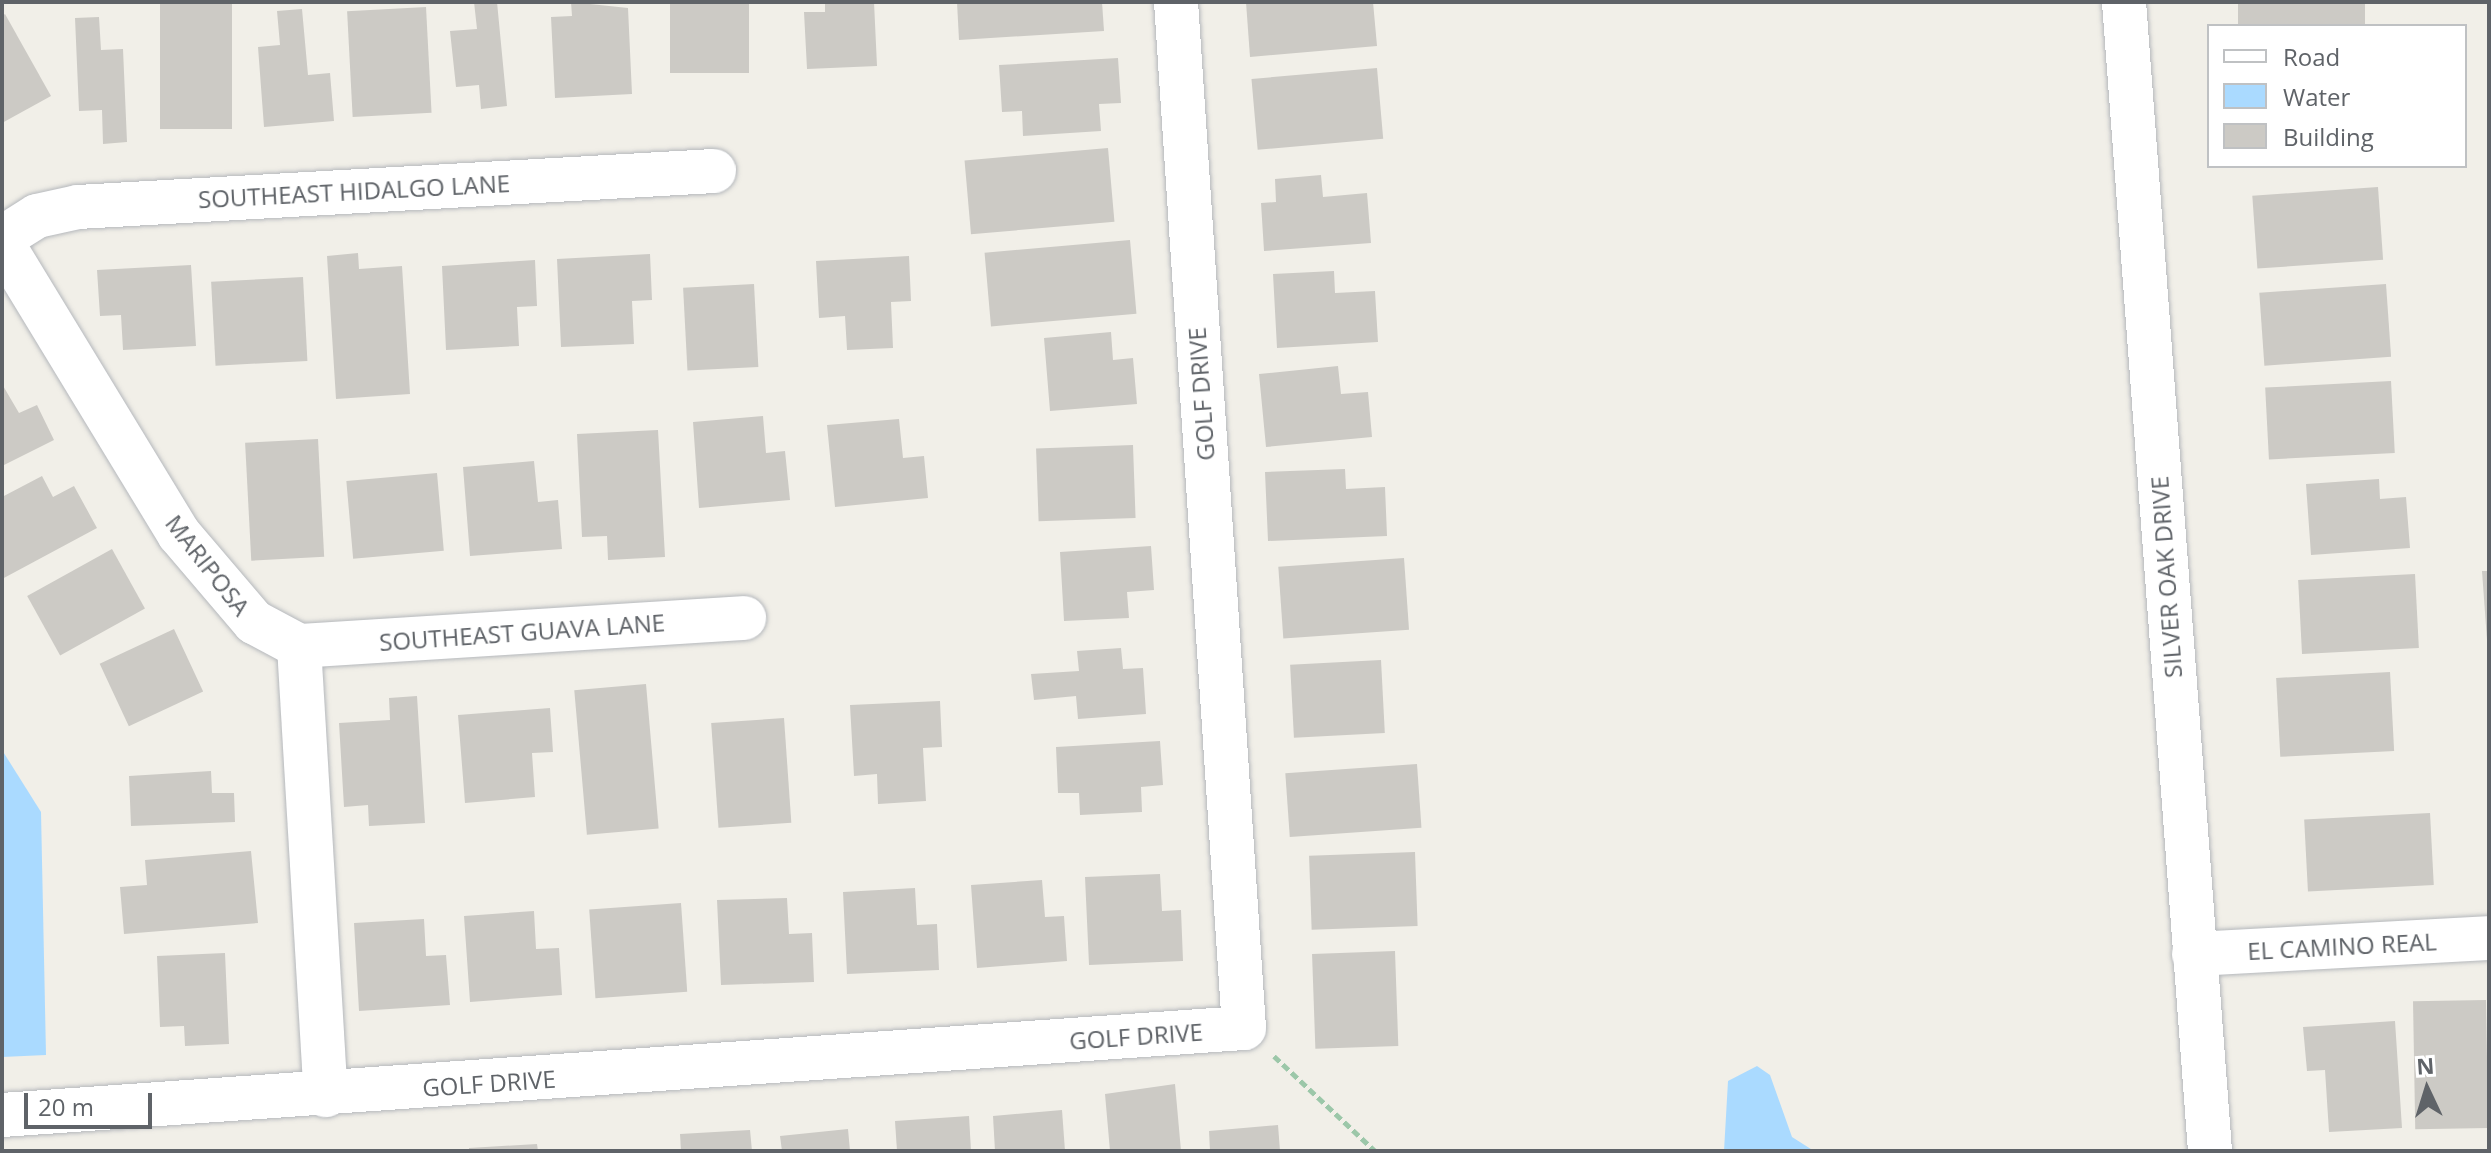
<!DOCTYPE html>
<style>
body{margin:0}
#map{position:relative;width:2491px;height:1153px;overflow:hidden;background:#f1efe8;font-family:"Open Sans",sans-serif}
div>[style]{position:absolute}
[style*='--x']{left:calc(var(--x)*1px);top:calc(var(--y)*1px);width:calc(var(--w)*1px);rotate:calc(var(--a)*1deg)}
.water>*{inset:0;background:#aadaff}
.building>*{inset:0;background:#cccac5;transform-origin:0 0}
.path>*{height:5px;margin-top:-2.5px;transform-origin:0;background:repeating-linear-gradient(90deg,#9cc7a9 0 8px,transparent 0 12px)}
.roads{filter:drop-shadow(0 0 2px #b5b8bc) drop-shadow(0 0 2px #b5b8bc)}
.minor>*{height:44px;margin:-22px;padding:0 22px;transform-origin:22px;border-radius:22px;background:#fff}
span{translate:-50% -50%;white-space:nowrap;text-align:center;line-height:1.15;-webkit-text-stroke:6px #fff;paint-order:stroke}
.street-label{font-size:24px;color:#5f6368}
.frame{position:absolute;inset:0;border:4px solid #5f6368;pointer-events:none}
.legend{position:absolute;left:2207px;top:24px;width:260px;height:144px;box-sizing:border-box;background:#fff;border:2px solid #bfc1c3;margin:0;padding:10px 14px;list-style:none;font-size:24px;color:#5f6368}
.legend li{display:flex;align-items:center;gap:16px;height:40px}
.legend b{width:40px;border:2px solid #bfc1c3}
.north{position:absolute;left:2387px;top:1049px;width:80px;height:80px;-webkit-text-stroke:6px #fff;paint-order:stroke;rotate:356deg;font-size:22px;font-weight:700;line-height:32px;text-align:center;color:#5f6368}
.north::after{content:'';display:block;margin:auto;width:28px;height:36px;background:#5f6368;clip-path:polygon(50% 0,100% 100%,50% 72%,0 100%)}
.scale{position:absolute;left:24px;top:1093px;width:128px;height:36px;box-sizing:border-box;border:4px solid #5f6368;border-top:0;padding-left:10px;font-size:24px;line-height:28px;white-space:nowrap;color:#5f6368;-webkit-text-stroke:6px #fff;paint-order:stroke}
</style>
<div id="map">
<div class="water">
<div style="clip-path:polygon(2px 750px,41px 812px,46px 1055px,2px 1057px)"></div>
<div style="clip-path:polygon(1757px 1066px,1770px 1075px,1792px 1137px,1814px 1151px,1724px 1151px,1728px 1081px)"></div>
</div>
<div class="building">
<div style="left:160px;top:2px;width:72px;height:127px"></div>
<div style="clip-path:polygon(474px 2px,497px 2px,507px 106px,481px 109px,479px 85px,456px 87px,450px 31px,477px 29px)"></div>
<div style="clip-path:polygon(571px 2px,628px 8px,632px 94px,555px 98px,551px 17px,572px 16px)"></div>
<div style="left:670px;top:2px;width:79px;height:71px"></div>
<div style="clip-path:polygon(825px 2px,874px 2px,877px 66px,807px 69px,804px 12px,825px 12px)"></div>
<div style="clip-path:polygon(957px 2px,1102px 2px,1104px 31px,959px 40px)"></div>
<div style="clip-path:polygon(1246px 2px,1373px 2px,1377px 46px,1250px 57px)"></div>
<div style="left:2238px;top:2px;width:127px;height:24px"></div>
<div style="left:426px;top:7px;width:106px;height:79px;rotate:87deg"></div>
<div style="clip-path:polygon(302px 9px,308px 75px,330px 73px,334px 121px,264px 127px,258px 47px,280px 45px,277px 11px)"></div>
<div style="clip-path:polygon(5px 14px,51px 96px,2px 123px,2px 16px)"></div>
<div style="clip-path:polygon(99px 17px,101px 50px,123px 49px,127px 142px,103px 144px,102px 110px,79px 111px,75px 18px)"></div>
<div style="clip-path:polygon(1118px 58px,1121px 103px,1099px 104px,1101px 131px,1023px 136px,1022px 111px,1002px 112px,999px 65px)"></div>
<div style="left:1377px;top:68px;width:71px;height:126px;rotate:85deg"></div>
<div style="left:1108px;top:148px;width:74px;height:144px;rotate:85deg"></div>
<div style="clip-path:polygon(1321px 175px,1323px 197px,1367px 193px,1371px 243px,1264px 251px,1261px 203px,1276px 202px,1275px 179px)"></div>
<div style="left:2378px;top:187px;width:73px;height:126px;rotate:86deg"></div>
<div style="left:1130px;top:240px;width:74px;height:146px;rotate:85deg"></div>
<div style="clip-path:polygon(358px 253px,359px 269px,402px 266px,410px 394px,336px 399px,327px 256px)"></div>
<div style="clip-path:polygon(650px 254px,652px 300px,632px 301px,634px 344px,561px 347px,557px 259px)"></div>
<div style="clip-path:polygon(909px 256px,911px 301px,891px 302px,893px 348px,847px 350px,845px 316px,819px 318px,816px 261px)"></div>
<div style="clip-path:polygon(535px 260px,537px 306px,517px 307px,519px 346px,446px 350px,442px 266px)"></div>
<div style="clip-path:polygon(191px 265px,196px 346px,123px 350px,121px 315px,100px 316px,97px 270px)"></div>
<div style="clip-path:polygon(1334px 271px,1335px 293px,1375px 291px,1378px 342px,1277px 348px,1273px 274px)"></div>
<div style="left:303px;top:277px;width:84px;height:92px;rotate:87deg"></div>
<div style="left:754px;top:284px;width:83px;height:71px;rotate:87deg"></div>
<div style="left:2386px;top:284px;width:73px;height:127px;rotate:86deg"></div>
<div style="clip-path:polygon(1111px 332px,1113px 360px,1133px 358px,1137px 404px,1050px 411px,1044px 338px)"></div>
<div style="clip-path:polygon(1338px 366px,1341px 394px,1368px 392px,1372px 437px,1266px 447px,1259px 374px)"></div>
<div style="left:2391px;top:381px;width:72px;height:126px;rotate:87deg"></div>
<div style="clip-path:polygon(2px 384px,19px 413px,37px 405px,54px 440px,2px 466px)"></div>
<div style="clip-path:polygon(763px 416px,766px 453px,785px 451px,790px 500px,699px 508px,693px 422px)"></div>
<div style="clip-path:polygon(899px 419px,903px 458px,924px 456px,928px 498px,835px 507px,827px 425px)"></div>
<div style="clip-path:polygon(658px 430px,665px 557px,608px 560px,607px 536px,582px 537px,577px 434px)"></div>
<div style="left:318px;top:439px;width:118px;height:73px;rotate:87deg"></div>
<div style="left:1133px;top:445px;width:73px;height:97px;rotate:88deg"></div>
<div style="clip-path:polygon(534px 461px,538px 502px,558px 500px,562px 549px,470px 556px,463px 467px)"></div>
<div style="clip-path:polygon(1345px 469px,1346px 489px,1385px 487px,1387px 536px,1268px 541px,1265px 472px)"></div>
<div style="left:437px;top:473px;width:78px;height:91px;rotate:85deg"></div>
<div style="clip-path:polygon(42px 476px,53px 497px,74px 486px,97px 528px,2px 579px,2px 497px)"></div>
<div style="clip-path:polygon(2379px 479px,2380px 499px,2406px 497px,2410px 548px,2311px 555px,2306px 484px)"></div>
<div style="clip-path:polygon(1151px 546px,1154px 590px,1127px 592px,1129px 618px,1064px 621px,1060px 552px)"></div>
<div style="left:112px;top:549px;width:68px;height:97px;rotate:61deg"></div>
<div style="left:1404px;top:558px;width:72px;height:126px;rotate:86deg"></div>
<div style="clip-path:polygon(2482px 571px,2489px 571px,2489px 640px,2487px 640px)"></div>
<div style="left:2415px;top:574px;width:74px;height:117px;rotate:87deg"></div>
<div style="left:174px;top:629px;width:69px;height:82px;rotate:65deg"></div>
<div style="clip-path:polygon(1121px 648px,1123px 669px,1143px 668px,1146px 714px,1078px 719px,1076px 696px,1034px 700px,1031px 674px,1079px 671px,1077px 651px)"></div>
<div style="left:1381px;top:660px;width:73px;height:91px;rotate:87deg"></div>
<div style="left:2390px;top:672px;width:79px;height:114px;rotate:87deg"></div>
<div style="left:646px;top:684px;width:145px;height:72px;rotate:85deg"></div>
<div style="clip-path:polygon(417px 696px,425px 823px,369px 826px,368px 805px,344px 807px,339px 723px,390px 720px,389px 698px)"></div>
<div style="clip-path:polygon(940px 701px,942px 747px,923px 748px,926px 801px,878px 804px,877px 774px,854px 776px,850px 705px)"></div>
<div style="clip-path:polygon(550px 708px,553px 752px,532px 753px,535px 797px,465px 803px,458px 715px)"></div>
<div style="left:784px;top:718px;width:105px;height:73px;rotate:86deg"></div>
<div style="clip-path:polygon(1160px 741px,1163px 785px,1141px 787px,1142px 812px,1080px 815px,1079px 793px,1058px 793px,1056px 747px)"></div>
<div style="left:1417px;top:764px;width:64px;height:132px;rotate:86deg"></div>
<div style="clip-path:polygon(211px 771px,212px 793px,234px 793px,235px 822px,131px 826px,129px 776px)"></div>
<div style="left:2430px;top:813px;width:72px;height:126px;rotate:87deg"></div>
<div style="clip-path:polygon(251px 851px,258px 923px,124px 934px,120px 887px,147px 885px,145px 860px)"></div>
<div style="left:1415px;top:852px;width:74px;height:106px;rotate:88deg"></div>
<div style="clip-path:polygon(1160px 874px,1162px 911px,1181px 910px,1183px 961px,1089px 965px,1085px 877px)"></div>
<div style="clip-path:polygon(1042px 880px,1045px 917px,1064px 916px,1067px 961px,977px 968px,971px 885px)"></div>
<div style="clip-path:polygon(915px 888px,917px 925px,937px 924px,939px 970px,847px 974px,843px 892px)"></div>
<div style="clip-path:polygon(787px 898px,789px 934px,812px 933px,814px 982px,721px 985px,717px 900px)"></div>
<div style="left:681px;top:903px;width:89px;height:92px;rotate:86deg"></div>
<div style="clip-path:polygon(534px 911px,536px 949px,559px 948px,562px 995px,470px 1002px,464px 916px)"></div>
<div style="clip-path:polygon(424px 919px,426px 956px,446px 955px,450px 1005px,359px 1011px,354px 923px)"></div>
<div style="left:1395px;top:951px;width:95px;height:83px;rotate:88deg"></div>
<div style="clip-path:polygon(225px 953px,229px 1044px,185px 1046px,184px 1026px,160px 1027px,157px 956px)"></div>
<div style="left:2486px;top:1000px;width:128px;height:73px;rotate:89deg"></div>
<div style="clip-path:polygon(2395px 1021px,2402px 1128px,2329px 1132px,2325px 1070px,2307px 1071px,2303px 1027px)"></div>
<div style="clip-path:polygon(1175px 1084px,1181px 1151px,1110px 1151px,1105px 1094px)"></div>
<div style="clip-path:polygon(1062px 1110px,1065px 1151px,995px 1151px,993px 1116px)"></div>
<div style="clip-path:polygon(969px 1116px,971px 1151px,897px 1151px,895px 1121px)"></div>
<div style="clip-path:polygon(1278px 1125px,1280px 1151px,1210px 1151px,1209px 1131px)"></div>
<div style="clip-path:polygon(848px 1129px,850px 1151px,782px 1151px,780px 1136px)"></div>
<div style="clip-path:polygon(750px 1130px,752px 1151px,681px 1151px,680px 1134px)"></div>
<div style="clip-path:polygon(537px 1144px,538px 1151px,469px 1151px,469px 1148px)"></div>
</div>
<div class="path">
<div style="--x:1274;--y:1056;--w:139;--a:43.2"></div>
</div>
<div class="roads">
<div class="minor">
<div style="--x:2124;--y:2;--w:1152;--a:85.72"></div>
<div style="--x:2;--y:238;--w:41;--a:-32.2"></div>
<div style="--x:37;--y:216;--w:42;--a:-12.4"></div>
<div style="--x:78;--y:207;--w:637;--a:-3.24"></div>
<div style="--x:2;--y:243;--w:341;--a:58.7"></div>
<div style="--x:179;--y:534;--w:116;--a:49.6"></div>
<div style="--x:254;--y:622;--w:51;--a:28.1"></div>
<div style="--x:299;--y:646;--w:450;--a:86.6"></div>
<div style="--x:299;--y:646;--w:446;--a:-3.6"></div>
<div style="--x:2194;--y:954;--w:295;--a:-3.1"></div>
<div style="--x:2;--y:1115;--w:1245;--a:-4.01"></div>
<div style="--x:1244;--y:1028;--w:1028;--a:-93.79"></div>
</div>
</div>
<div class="street-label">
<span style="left:354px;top:191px;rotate:-3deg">SOUTHEAST HIDALGO LANE</span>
<span style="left:1201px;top:394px;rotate:-94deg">GOLF DRIVE</span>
<span style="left:208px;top:565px;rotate:52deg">MARIPOSA</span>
<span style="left:2166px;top:577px;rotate:-94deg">SILVER OAK DRIVE</span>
<span style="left:522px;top:632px;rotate:-4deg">SOUTHEAST GUAVA LANE</span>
<span style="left:2342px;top:946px;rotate:-3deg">EL CAMINO REAL</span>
<span style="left:1136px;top:1036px;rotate:-4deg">GOLF DRIVE</span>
<span style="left:489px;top:1083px;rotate:-4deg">GOLF DRIVE</span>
</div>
<div class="frame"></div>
<ul class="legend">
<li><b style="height:10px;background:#fff"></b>Road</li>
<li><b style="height:22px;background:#aadaff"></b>Water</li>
<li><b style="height:22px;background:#cccac5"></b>Building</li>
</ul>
<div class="north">N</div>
<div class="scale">20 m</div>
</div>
